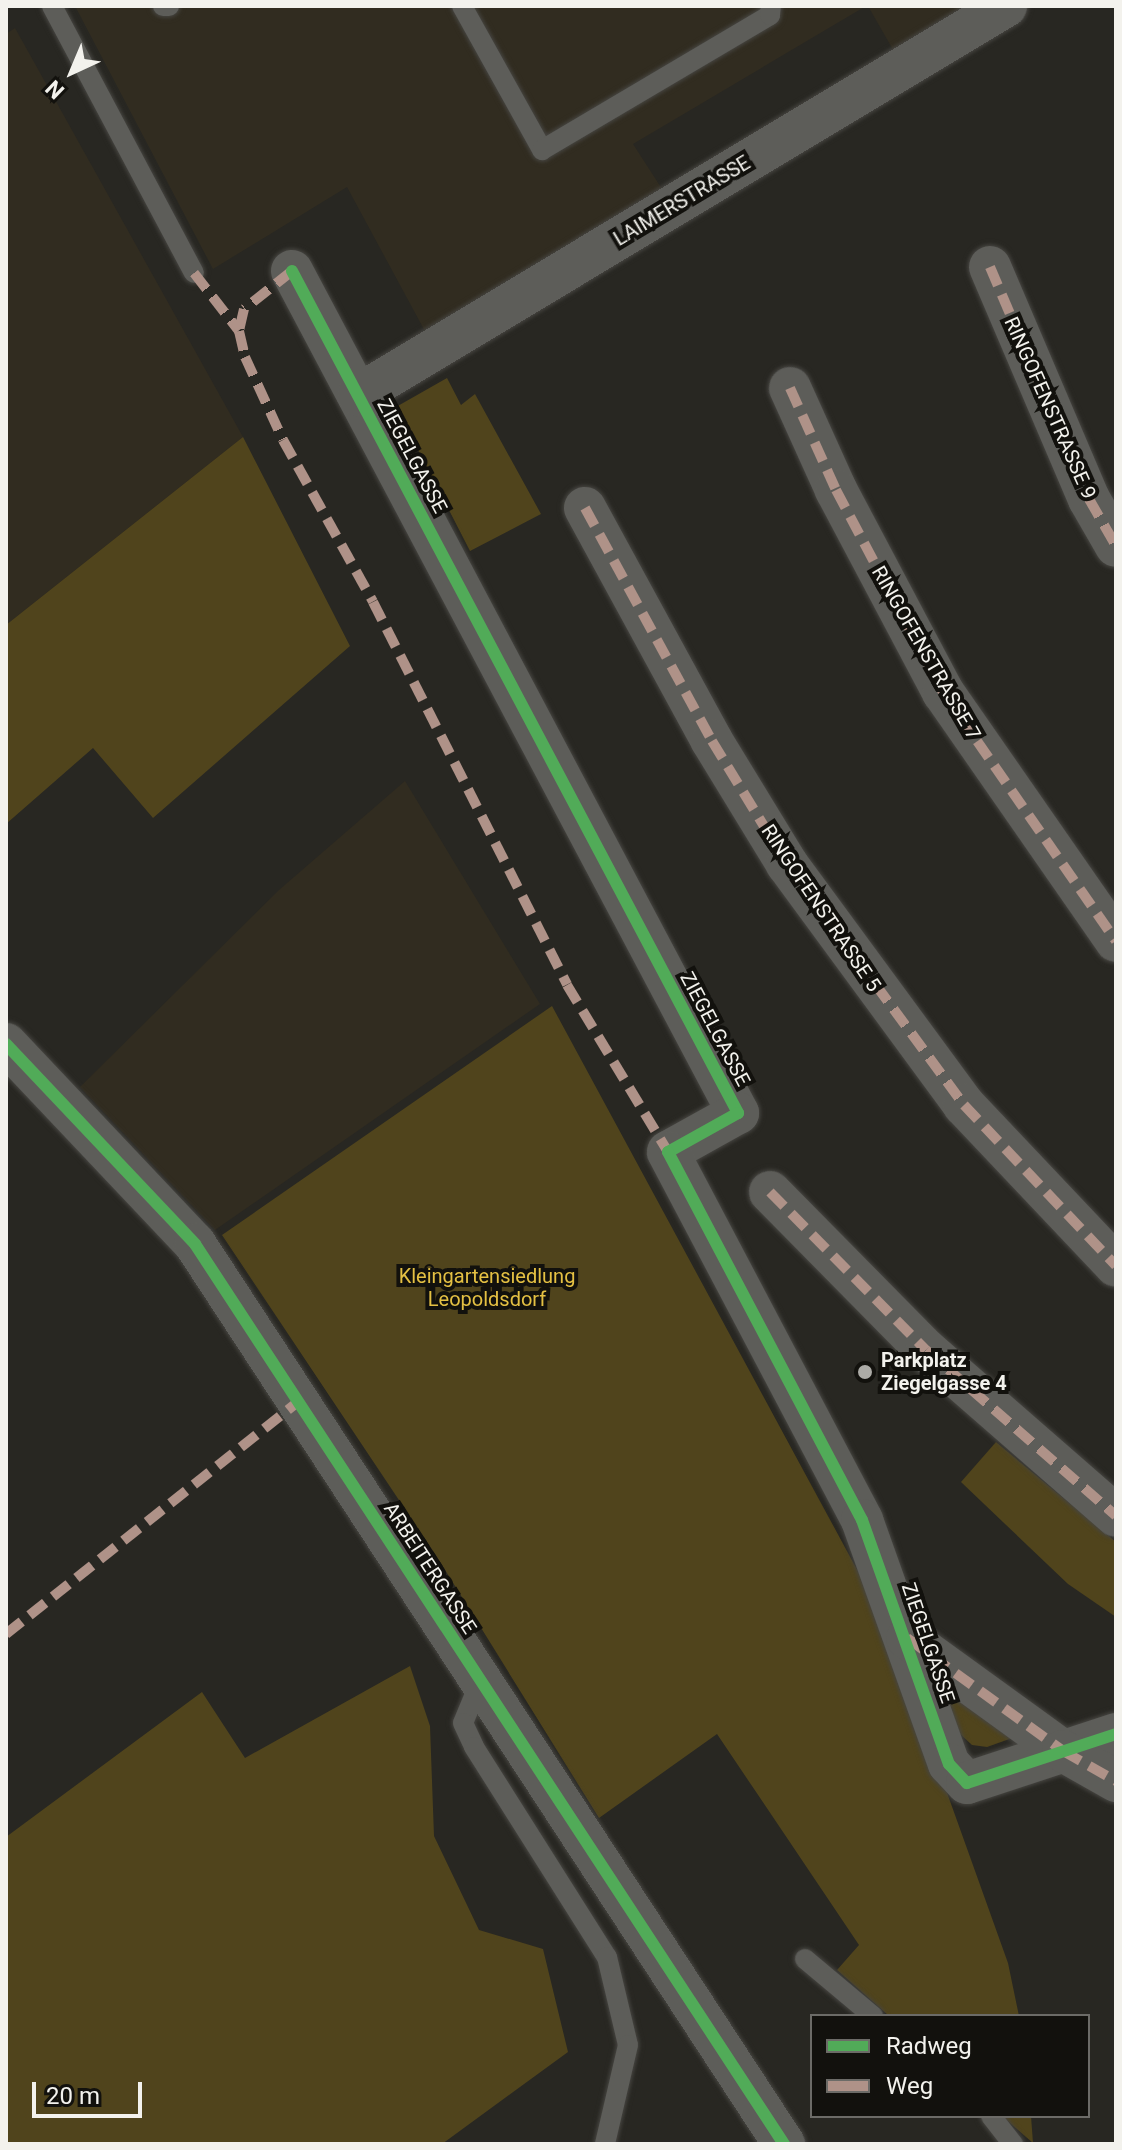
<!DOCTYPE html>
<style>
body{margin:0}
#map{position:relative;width:1122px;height:2150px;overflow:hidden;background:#282722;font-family:Roboto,sans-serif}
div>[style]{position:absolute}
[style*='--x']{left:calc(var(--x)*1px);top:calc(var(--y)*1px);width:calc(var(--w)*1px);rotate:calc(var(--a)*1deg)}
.built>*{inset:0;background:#312c20}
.green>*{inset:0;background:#50441c}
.roads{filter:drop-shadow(0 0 2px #464541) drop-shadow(0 0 2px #464541)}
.lane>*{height:20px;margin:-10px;padding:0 10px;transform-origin:10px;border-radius:10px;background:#5d5d59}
.street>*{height:42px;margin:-21px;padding:0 21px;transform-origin:21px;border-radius:21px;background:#5d5d59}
.quiet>*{height:10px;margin-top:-5px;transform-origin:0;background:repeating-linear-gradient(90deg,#af9288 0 20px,transparent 0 30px)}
.cycleway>*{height:12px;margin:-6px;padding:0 6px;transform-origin:6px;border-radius:6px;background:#51ab58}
.dots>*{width:22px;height:22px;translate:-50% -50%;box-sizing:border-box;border:4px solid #12110d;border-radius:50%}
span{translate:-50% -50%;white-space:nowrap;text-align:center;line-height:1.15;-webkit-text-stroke:8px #12110d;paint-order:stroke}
.street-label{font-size:20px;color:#f3f2ed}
.park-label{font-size:20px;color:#e4c043}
.poi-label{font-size:20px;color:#f3f2ed;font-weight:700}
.left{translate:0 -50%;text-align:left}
.frame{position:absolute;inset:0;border:8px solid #f3f2ed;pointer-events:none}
.legend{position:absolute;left:810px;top:2014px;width:280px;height:104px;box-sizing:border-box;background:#12110d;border:2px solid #6c6b67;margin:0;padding:10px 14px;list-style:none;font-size:24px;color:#f3f2ed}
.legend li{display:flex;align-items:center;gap:16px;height:40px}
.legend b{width:40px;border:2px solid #6c6b67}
.north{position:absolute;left:32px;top:32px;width:80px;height:80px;-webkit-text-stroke:6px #12110d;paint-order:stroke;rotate:224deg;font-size:22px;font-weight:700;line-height:32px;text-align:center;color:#f3f2ed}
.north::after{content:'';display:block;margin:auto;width:28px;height:36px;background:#f3f2ed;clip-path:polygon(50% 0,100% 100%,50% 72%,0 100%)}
.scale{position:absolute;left:32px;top:2082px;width:110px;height:36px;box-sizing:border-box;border:4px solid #f3f2ed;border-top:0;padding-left:10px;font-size:24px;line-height:28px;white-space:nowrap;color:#f3f2ed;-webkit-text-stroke:6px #12110d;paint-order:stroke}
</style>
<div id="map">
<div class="built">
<div style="clip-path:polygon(75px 6px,866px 6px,633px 144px,664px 192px,427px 335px,347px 187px,213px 269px)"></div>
<div style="clip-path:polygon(868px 6px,978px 6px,896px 55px)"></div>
<div style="clip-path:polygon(15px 28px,243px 437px,6px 625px,6px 34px)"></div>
<div style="clip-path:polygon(405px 781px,540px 1004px,215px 1230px,80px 1087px,279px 890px)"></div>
</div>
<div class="green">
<div style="clip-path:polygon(447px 378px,461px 405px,475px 394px,541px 514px,470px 551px,396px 407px)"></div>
<div style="clip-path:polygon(243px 437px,350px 646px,153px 818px,93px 748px,6px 824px,6px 625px)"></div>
<div style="clip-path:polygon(552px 1006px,887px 1625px,1008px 1963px,1019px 2016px,889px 2016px,837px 1970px,859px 1945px,717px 1734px,599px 1818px,437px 1557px,222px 1235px)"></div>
<div style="clip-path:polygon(996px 1442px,1116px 1542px,1116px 1617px,1068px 1584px,961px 1482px)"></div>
<div style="clip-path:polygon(410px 1666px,430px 1726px,434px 1836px,479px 1930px,543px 1949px,568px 2052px,442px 2144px,6px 2144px,6px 1837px,202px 1692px,245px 1758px)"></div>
<div style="clip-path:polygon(944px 1687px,1015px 1737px,987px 1747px,972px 1745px,960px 1734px)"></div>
<div style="clip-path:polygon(1002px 2116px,1031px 2116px,1033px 2143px)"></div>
</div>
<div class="roads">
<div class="lane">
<div style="--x:52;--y:6;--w:302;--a:62"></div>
<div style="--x:163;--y:6;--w:6;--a:0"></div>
<div style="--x:462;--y:6;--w:165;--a:60.9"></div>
<div style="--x:542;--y:150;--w:265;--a:-30.6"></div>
<div style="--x:770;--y:15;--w:9;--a:-84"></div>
<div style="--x:480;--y:1682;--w:44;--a:112.5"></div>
<div style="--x:463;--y:1723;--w:26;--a:65"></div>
<div style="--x:474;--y:1747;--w:249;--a:57.7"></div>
<div style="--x:607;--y:1957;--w:90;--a:76.6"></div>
<div style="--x:628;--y:2045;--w:102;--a:103.1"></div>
<div style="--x:805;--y:1959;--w:89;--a:40"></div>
<div style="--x:991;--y:2116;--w:36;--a:52"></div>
</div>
<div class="street">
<div style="--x:990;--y:267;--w:252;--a:66.9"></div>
<div style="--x:1089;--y:499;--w:54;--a:60.1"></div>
<div style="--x:292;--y:271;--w:953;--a:62.09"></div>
<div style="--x:738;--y:1113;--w:80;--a:150.9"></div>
<div style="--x:668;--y:1152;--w:416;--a:62.2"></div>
<div style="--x:862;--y:1520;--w:259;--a:70.4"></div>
<div style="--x:949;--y:1764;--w:26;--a:47"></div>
<div style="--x:967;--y:1783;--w:157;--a:-18.2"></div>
<div style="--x:790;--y:388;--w:112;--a:65.7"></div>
<div style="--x:836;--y:490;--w:229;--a:62.1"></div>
<div style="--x:943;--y:692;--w:303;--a:55.2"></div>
<div style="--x:358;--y:395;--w:756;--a:-30.98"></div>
<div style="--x:585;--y:508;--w:265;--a:61.4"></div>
<div style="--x:712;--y:741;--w:144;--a:58.6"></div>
<div style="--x:787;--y:864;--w:299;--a:53.7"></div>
<div style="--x:964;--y:1105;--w:221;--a:46.6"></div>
<div style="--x:6;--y:1044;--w:275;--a:46.6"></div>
<div style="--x:195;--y:1244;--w:1076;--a:56.8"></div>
<div style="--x:770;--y:1192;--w:222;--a:45.4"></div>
<div style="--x:926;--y:1350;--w:252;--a:41.1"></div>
<div style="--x:907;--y:1638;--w:193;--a:35.9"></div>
<div style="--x:1063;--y:1751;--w:61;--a:29.5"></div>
</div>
</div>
<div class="quiet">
<div style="--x:990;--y:267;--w:252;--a:66.9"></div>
<div style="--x:1089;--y:499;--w:54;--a:60.1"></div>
<div style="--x:292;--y:271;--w:61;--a:141.6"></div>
<div style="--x:244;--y:309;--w:23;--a:103"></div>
<div style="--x:239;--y:331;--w:27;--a:77"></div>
<div style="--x:245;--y:357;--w:91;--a:65.4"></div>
<div style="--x:283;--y:440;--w:185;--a:60.9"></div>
<div style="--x:373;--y:602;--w:429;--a:63.1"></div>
<div style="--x:567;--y:985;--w:195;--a:58.8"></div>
<div style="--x:194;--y:273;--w:73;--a:52.2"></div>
<div style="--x:790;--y:388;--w:112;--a:65.7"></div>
<div style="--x:836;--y:490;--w:229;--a:62.1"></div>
<div style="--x:943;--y:692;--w:303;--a:55.2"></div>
<div style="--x:585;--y:508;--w:265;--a:61.4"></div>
<div style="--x:712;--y:741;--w:144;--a:58.6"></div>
<div style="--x:787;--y:864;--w:299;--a:53.7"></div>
<div style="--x:964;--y:1105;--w:221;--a:46.6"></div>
<div style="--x:770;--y:1192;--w:222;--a:45.4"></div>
<div style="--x:926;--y:1350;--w:252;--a:41.1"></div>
<div style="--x:6;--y:1634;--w:373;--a:-38.5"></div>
<div style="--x:907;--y:1638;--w:193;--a:35.9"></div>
<div style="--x:1063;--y:1751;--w:61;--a:29.5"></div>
</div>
<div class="cycleway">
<div style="--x:292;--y:271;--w:953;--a:62.09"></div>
<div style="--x:738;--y:1113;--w:80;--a:150.9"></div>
<div style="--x:668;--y:1152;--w:416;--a:62.2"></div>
<div style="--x:862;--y:1520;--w:259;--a:70.4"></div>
<div style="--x:949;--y:1764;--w:26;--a:47"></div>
<div style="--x:967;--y:1783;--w:157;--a:-18.2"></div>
<div style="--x:6;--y:1044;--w:275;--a:46.6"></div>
<div style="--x:195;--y:1244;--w:1076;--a:56.8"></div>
</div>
<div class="dots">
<div style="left:865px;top:1372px;background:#acaba6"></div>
</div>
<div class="street-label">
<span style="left:682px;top:201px;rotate:-31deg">LAIMERSTRASSE</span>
<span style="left:1050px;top:408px;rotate:66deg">RINGOFENSTRASSE 9</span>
<span style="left:412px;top:456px;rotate:62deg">ZIEGELGASSE</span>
<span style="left:926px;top:653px;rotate:60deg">RINGOFENSTRASSE 7</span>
<span style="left:821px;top:908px;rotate:56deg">RINGOFENSTRASSE 5</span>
<span style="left:715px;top:1029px;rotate:62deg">ZIEGELGASSE</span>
<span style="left:430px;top:1568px;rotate:57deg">ARBEITERGASSE</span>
<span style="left:928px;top:1643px;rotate:71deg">ZIEGELGASSE</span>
</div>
<div class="park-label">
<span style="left:487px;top:1288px">Kleingartensiedlung<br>Leopoldsdorf</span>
</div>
<div class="poi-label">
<span class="left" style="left:881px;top:1372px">Parkplatz<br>Ziegelgasse 4</span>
</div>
<div class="frame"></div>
<ul class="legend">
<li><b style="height:10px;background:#51ab58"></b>Radweg</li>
<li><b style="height:10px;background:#af9288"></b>Weg</li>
</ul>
<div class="north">N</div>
<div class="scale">20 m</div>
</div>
